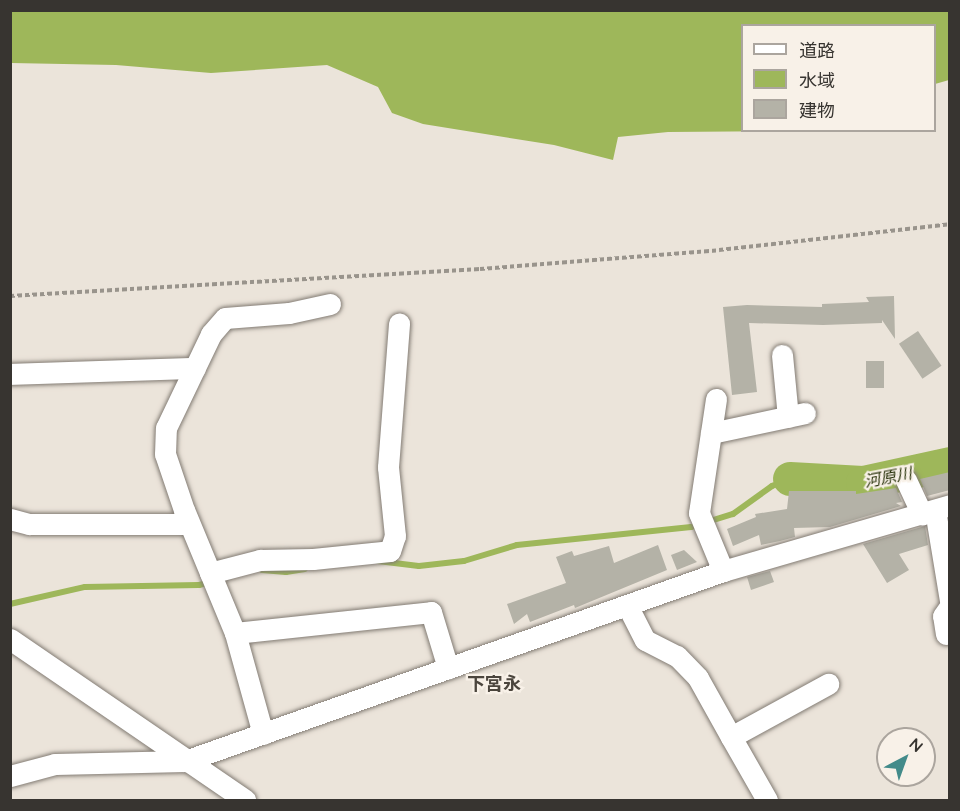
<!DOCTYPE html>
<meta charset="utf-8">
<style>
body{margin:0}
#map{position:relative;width:960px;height:811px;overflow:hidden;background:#ebe4da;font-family:Quicksand,"Noto Sans JP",sans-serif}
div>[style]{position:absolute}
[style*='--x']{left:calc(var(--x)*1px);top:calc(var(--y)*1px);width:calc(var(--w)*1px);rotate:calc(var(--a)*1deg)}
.water>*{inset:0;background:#9eb75a}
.stream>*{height:6px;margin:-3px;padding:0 3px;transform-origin:3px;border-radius:3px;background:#9eb75a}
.river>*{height:34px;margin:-17px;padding:0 17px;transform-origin:17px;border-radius:17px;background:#9eb75a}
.building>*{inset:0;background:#b4b2a7;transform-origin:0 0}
.path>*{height:4px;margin-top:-2px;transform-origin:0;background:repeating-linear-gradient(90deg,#99948c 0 4.5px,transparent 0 7.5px)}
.roads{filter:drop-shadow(0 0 2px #827b73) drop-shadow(0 0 2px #827b73)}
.minor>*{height:21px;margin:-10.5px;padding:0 10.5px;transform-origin:10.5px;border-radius:10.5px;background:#fff}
span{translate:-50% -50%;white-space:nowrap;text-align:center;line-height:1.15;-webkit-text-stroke:4.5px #f8f1e8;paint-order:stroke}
.water-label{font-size:16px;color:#29330b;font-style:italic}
.quarter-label{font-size:18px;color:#4b453d;font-weight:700}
.frame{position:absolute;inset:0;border:12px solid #373430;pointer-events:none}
.legend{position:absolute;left:741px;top:24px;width:195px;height:108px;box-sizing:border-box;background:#f8f1e8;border:2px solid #aba59e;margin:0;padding:8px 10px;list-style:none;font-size:18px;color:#373430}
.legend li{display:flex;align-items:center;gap:12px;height:30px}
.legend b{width:30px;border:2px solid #aba59e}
.north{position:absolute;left:876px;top:727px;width:60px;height:60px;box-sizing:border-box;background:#f8f1e8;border:2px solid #aba59e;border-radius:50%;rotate:41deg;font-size:16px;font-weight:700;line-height:24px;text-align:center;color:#373430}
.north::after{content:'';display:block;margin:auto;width:21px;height:27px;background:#438b8a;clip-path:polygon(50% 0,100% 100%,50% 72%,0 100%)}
</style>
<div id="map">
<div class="water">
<div style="clip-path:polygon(10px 11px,949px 11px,949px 80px,935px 84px,934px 26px,742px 26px,742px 130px,809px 131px,668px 132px,618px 137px,613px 160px,554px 145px,423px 124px,392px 113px,378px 87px,327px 65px,211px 73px,116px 65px,11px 63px)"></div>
</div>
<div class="stream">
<div style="--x:378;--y:561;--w:41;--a:7"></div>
<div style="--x:419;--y:566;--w:45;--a:-6.3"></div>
<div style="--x:464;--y:561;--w:55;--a:-16.8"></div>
<div style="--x:517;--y:545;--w:175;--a:-5.9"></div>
<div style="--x:691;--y:527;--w:44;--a:-17.2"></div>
<div style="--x:733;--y:514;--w:48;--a:-35.7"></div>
<div style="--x:772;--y:486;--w:19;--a:-21"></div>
<div style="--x:262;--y:570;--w:24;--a:5"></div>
<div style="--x:286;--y:572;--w:19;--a:-9"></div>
<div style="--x:10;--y:604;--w:77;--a:-12.8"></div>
<div style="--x:85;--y:587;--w:114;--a:-1"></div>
<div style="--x:199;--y:585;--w:12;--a:-14"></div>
</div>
<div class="river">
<div style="--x:790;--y:479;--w:73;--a:3.1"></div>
<div style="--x:863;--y:483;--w:89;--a:-12.3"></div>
</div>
<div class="building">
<div style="clip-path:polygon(894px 296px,895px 339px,882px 320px,882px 323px,823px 325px,749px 323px,757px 392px,732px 395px,723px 307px,747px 305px,822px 307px,822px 304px,869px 302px,866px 297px)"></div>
<div style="left:918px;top:331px;width:42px;height:23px;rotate:56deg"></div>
<div style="left:866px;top:361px;width:18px;height:27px"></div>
<div style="clip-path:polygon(950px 472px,950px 490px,927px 496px,920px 479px)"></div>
<div style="clip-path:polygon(896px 488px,902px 502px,896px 503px,901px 506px,830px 527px,794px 528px,795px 537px,780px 541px,761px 545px,759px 535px,733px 546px,727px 529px,756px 517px,755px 514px,787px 509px,789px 491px,856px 491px,856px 494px)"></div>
<div style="clip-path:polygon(925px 526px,928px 545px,899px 554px,909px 570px,887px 583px,863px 544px)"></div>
<div style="clip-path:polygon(658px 545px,667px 570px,575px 608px,574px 605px,530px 622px,527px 614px,514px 624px,507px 604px,566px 583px,556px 557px,572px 551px,574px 556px,609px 546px,614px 563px)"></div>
<div style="clip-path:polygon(684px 550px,697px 562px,677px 570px,671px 555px)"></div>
<div style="clip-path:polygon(770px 571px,774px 582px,751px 590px,747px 577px)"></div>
</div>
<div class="path">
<div style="--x:10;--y:296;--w:471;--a:-3.3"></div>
<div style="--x:480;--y:269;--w:240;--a:-4.5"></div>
<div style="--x:719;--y:250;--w:232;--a:-6.4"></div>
</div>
<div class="roads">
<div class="minor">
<div style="--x:782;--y:355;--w:62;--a:84.5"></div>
<div style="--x:10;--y:374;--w:185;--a:-1.9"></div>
<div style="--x:716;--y:399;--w:115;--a:98.5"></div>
<div style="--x:699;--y:513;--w:63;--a:67.5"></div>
<div style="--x:711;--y:433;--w:96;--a:-12"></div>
<div style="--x:906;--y:480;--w:38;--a:65"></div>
<div style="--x:935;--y:510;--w:92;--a:80.6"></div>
<div style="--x:10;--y:519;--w:20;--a:15"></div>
<div style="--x:29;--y:524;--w:160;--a:0"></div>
<div style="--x:210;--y:573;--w:52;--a:-14.6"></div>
<div style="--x:260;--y:560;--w:53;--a:-1.1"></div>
<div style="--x:313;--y:559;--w:77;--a:-5.9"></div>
<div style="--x:390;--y:551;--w:16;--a:-72"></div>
<div style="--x:395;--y:536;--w:69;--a:-95.8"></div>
<div style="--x:388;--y:467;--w:144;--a:-85.6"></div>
<div style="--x:627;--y:605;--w:39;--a:63"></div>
<div style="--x:645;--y:640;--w:36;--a:27"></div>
<div style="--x:677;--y:656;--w:30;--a:46"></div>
<div style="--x:698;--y:678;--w:68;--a:60.8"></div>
<div style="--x:731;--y:737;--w:111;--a:-28.7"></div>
<div style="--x:235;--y:633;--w:197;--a:-6.1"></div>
<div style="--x:431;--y:612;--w:59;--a:73.1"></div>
<div style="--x:946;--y:634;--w:18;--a:-99"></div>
<div style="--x:943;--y:616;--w:12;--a:-55"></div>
<div style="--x:10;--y:639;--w:285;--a:34.4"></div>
<div style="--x:263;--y:734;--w:105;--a:-105.5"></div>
<div style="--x:235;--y:633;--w:133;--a:-112.5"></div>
<div style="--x:184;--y:510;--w:59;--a:-108.7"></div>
<div style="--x:165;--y:454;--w:26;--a:-88"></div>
<div style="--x:166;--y:428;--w:104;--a:-64.4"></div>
<div style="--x:211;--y:334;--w:21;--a:-49"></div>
<div style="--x:225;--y:318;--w:64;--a:-4.5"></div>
<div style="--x:289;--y:313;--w:42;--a:-12.4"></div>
<div style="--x:731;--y:737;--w:73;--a:60.3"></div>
<div style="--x:10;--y:776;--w:47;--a:-14.9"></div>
<div style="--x:55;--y:764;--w:130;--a:-1.3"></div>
<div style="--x:185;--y:761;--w:571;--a:-19.45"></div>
<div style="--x:723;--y:571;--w:236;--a:-16.2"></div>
</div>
</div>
<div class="water-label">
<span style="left:888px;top:477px;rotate:-11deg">河原川</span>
</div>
<div class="quarter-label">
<span style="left:494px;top:684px">下宮永</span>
</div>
<div class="frame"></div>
<ul class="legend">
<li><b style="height:8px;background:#fff"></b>道路</li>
<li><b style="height:16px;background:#9eb75a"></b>水域</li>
<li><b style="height:16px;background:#b4b2a7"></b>建物</li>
</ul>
<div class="north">N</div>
</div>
